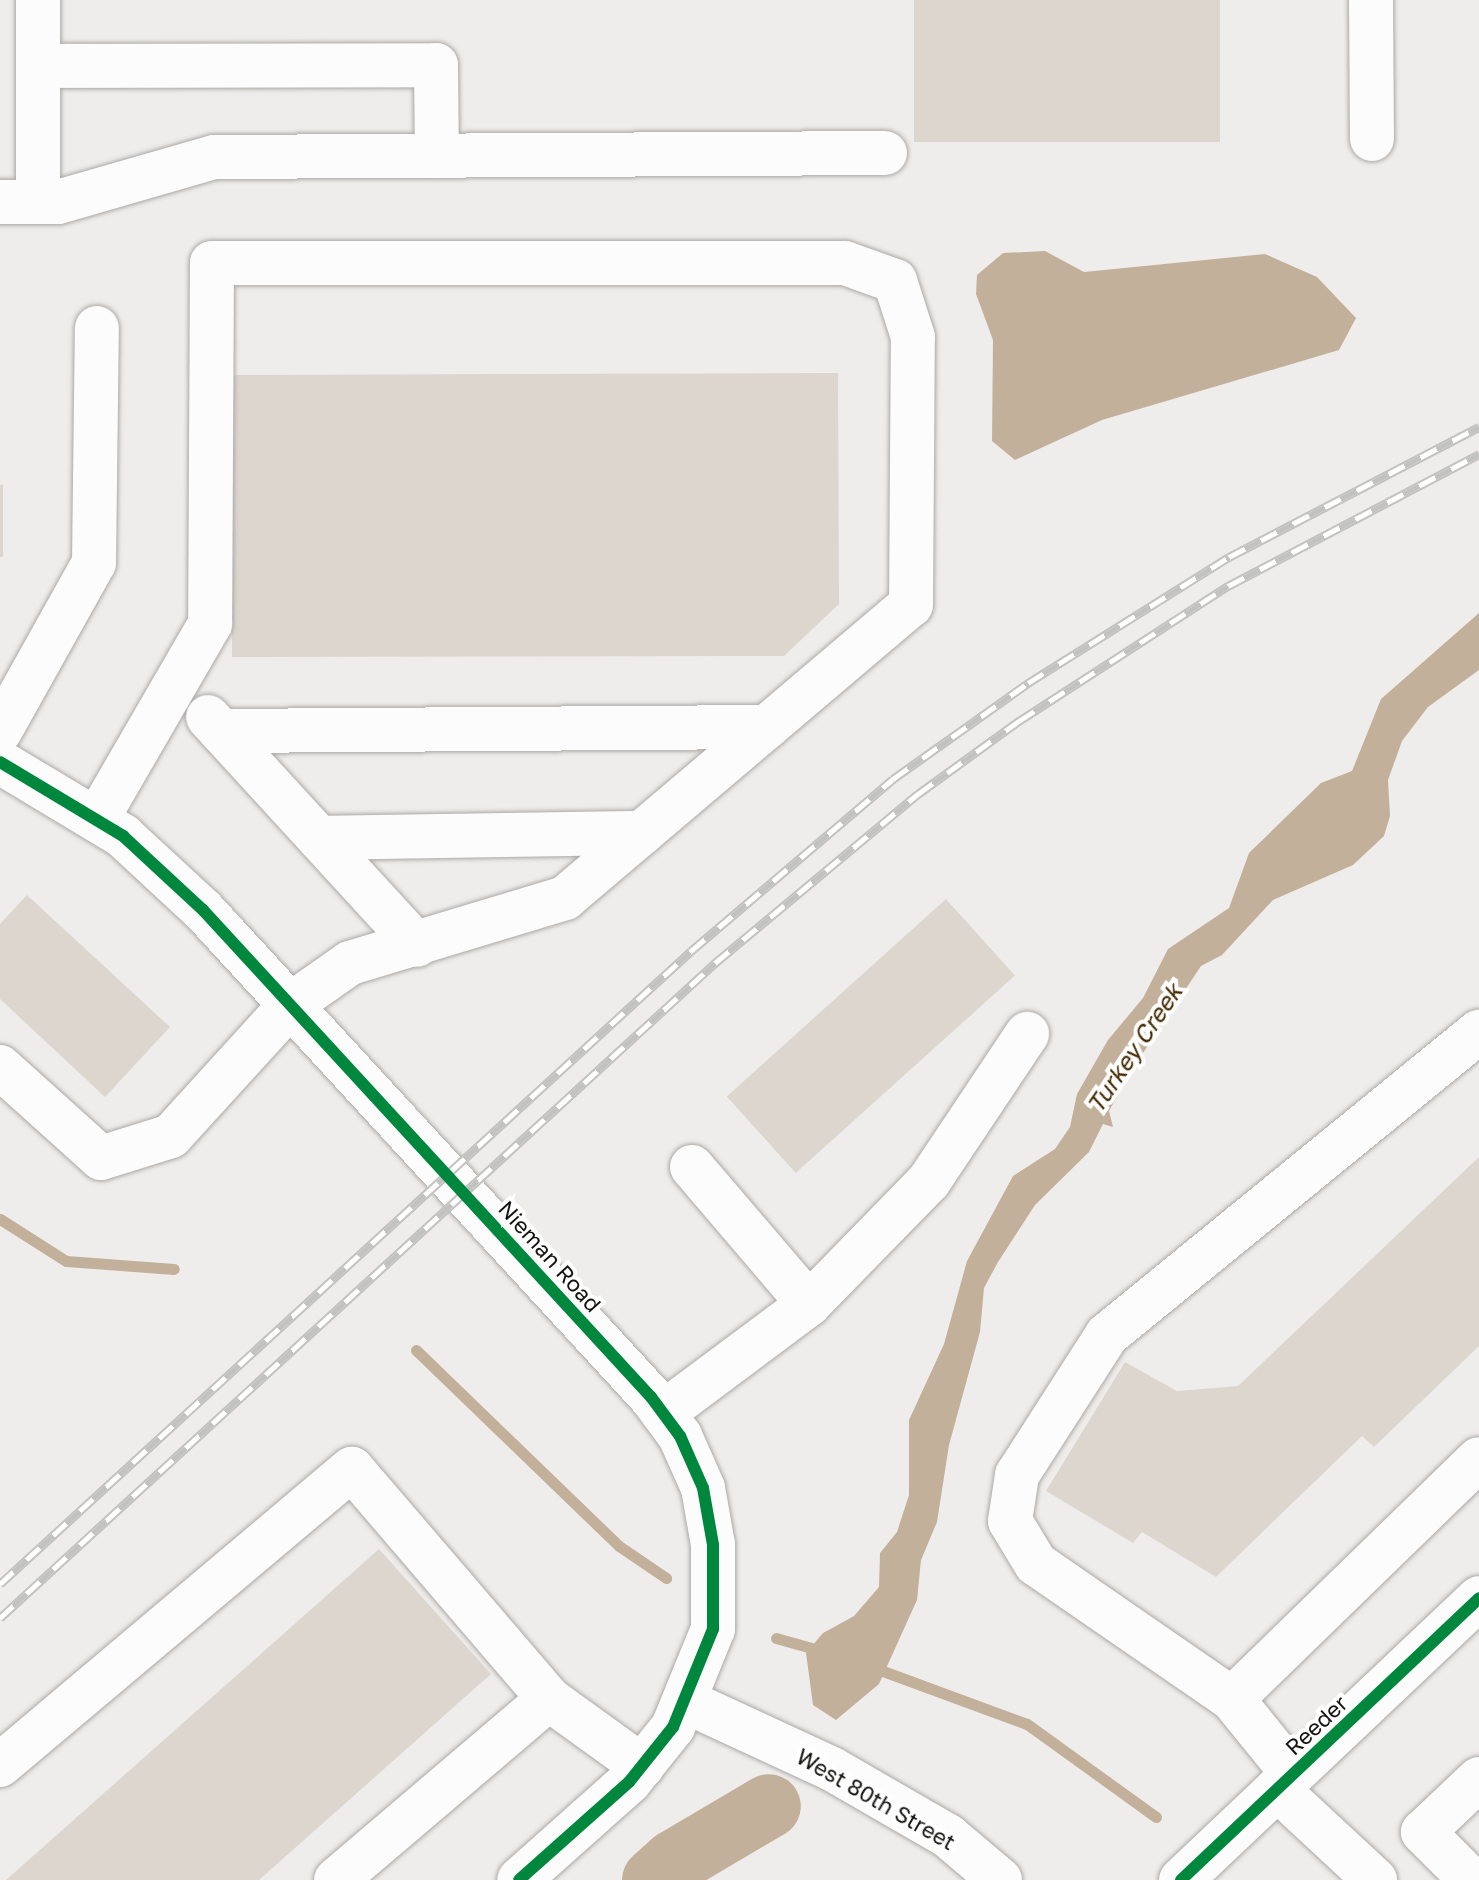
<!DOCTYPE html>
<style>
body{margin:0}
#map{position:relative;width:1479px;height:1880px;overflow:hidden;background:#efedeb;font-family:"Golos Text",sans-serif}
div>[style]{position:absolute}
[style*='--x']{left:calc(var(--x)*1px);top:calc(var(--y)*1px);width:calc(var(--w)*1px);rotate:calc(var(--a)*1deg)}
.water>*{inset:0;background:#c3b09a}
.stream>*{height:11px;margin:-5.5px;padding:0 5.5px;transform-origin:5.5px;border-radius:5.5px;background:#c3b09a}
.river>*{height:64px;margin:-32px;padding:0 32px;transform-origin:32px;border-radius:32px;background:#c3b09a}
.building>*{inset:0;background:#dcd6cf;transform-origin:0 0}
.roads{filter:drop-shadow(0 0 2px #aba9a7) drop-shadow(0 0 2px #aba9a7)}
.minor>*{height:44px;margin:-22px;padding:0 22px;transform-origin:22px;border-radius:22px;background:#fdfcfc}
.rail>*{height:9px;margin-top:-4.5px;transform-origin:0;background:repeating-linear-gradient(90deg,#fff 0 18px,#c2c2c1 0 36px);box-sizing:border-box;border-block:2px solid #c2c2c1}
.cycleway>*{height:12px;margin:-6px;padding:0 6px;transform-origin:6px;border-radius:6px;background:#00873e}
span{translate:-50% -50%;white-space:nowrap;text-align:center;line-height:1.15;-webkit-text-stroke:8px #fff;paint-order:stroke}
.street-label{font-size:22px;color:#141311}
.water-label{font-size:24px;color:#432800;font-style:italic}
</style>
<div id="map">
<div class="water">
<div style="clip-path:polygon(1045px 251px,1084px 272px,1265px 254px,1317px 277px,1356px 318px,1339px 350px,1102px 420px,1015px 460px,992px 441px,993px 340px,976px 294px,977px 275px,1003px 253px)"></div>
<div style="clip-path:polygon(1479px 613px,1479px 670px,1428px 707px,1402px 741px,1388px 780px,1390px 816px,1384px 836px,1353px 865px,1273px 900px,1222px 955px,1201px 966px,1135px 1065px,1109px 1111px,1113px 1127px,1103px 1124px,1089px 1152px,1035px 1205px,998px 1262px,984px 1288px,980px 1332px,949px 1445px,937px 1522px,921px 1560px,917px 1600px,879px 1684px,836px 1720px,813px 1705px,806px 1653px,823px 1633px,854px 1616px,879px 1587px,880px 1553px,897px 1532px,909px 1495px,909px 1420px,944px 1344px,967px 1261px,1013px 1176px,1055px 1149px,1070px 1127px,1077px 1094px,1108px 1040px,1143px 998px,1168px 949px,1229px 908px,1249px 853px,1321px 783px,1352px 771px,1381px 699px)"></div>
</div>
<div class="stream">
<div style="--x:0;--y:1219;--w:78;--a:32.5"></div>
<div style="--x:66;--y:1261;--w:108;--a:4.2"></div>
<div style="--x:416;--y:1350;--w:282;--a:44"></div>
<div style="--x:619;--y:1546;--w:57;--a:34.2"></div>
<div style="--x:776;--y:1638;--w:48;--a:15.8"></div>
<div style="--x:872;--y:1667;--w:165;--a:20.2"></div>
<div style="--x:1027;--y:1724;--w:159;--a:35.8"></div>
</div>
<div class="river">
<div style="--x:654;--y:1880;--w:27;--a:-42"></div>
<div style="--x:674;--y:1862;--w:110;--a:-30.5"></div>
</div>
<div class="building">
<div style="left:914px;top:0;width:306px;height:142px"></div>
<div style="clip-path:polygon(838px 373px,839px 604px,784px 656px,232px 657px,231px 375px)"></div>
<div style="left:0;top:485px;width:3px;height:72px"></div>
<div style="clip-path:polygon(27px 895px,170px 1027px,105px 1097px,0 999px,0 924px)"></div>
<div style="left:946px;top:899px;width:103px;height:295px;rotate:48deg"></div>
<div style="clip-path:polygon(1479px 1157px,1479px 1346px,1374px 1447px,1362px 1436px,1216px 1577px,1142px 1532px,1133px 1543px,1046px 1491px,1125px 1362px,1177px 1391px,1238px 1386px)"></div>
<div style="clip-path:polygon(379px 1549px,491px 1674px,259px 1880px,6px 1880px)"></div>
</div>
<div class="roads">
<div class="minor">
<div style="--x:1371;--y:0;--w:139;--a:89.6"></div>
<div style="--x:38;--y:66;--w:398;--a:-0.1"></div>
<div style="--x:436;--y:65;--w:91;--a:89.4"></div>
<div style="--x:0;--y:202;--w:58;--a:0"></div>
<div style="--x:58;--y:202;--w:162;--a:-16.1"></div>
<div style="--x:214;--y:157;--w:671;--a:-0.34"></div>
<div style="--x:38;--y:202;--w:202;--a:-90"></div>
<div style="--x:208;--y:717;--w:309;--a:47.5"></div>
<div style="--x:0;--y:731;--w:193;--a:-60.8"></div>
<div style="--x:94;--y:563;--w:235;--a:-89.3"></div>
<div style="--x:221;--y:731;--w:546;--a:-0.42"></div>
<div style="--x:0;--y:762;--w:144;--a:31"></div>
<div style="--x:123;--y:836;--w:109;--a:42.8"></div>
<div style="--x:203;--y:910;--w:662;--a:47.39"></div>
<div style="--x:651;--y:1397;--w:49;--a:53.4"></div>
<div style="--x:680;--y:1436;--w:57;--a:66.1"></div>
<div style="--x:703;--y:1488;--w:58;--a:80"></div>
<div style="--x:713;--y:1545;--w:84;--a:90"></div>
<div style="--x:713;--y:1629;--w:106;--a:112.2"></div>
<div style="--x:673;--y:1727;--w:70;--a:128.7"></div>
<div style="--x:629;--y:1782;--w:147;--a:138.3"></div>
<div style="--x:319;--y:838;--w:323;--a:-0.9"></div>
<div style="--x:0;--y:1067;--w:136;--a:42"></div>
<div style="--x:101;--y:1158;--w:73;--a:-17.4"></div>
<div style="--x:171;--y:1136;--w:177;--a:-47.7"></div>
<div style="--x:290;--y:1005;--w:73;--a:-35"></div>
<div style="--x:350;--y:963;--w:225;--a:-16.8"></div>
<div style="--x:565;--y:898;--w:453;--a:-40.3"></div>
<div style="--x:911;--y:605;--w:268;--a:-89.6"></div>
<div style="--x:913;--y:337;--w:59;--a:-107.8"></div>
<div style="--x:895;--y:281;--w:53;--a:-160.2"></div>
<div style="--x:845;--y:263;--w:633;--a:180"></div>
<div style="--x:212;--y:263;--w:361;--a:90.3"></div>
<div style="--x:210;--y:624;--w:225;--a:120.1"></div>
<div style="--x:692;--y:1167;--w:180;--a:49.5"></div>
<div style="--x:663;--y:1413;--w:182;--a:-36.7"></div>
<div style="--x:809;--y:1304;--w:172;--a:-45.7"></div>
<div style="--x:929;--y:1181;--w:177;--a:-56.3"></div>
<div style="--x:1232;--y:1699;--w:344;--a:-44.2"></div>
<div style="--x:685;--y:1701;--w:162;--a:24.8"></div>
<div style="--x:832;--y:1769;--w:134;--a:30"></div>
<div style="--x:948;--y:1836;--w:68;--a:40.2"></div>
<div style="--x:0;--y:1765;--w:460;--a:-40.1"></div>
<div style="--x:352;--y:1469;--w:303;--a:49.4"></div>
<div style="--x:549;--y:1699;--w:115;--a:35.8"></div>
<div style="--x:1293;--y:1774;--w:97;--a:-129.1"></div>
<div style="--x:1232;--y:1699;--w:238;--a:-145.4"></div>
<div style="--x:1036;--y:1564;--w:50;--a:-121.2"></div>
<div style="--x:1010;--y:1521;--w:47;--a:-81.3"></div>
<div style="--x:1017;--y:1475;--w:166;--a:-57.3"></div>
<div style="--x:1107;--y:1335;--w:480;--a:-39.2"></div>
<div style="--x:1277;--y:1789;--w:134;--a:42.9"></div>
<div style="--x:336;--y:1880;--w:280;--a:-40.4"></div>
<div style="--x:1181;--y:1880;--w:410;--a:-43.4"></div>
<div style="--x:1471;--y:1880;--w:68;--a:-135"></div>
<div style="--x:1423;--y:1832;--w:77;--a:-43.4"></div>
</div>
</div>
<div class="rail">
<div style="--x:0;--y:1584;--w:937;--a:-42.49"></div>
<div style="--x:691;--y:951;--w:265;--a:-40.4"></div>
<div style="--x:893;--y:779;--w:166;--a:-35.4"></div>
<div style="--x:1028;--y:683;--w:237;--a:-32.1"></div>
<div style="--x:1229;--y:557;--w:282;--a:-27.5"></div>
<div style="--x:0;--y:1618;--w:970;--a:-42.49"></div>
<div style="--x:715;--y:963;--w:264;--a:-39.8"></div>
<div style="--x:918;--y:794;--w:125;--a:-35.9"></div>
<div style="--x:1019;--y:721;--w:249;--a:-32.9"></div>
<div style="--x:1228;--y:586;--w:284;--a:-27.7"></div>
</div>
<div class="cycleway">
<div style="--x:0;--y:762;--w:144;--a:31"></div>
<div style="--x:123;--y:836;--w:109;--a:42.8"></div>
<div style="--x:203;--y:910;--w:662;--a:47.39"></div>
<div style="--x:651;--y:1397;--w:49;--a:53.4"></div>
<div style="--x:680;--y:1436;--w:57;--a:66.1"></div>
<div style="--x:703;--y:1488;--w:58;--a:80"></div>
<div style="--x:713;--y:1545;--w:84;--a:90"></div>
<div style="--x:713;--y:1629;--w:106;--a:112.2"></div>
<div style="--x:673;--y:1727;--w:70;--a:128.7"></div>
<div style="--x:629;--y:1782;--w:147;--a:138.3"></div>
<div style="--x:1181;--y:1880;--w:410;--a:-43.4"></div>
</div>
<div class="street-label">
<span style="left:550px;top:1256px;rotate:48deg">Nieman Road</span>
<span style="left:1316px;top:1725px;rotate:-43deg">Reeder</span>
<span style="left:876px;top:1799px;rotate:30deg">West 80th Street</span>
</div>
<div class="water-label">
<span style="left:1134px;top:1048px;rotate:-56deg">Turkey Creek</span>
</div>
</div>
